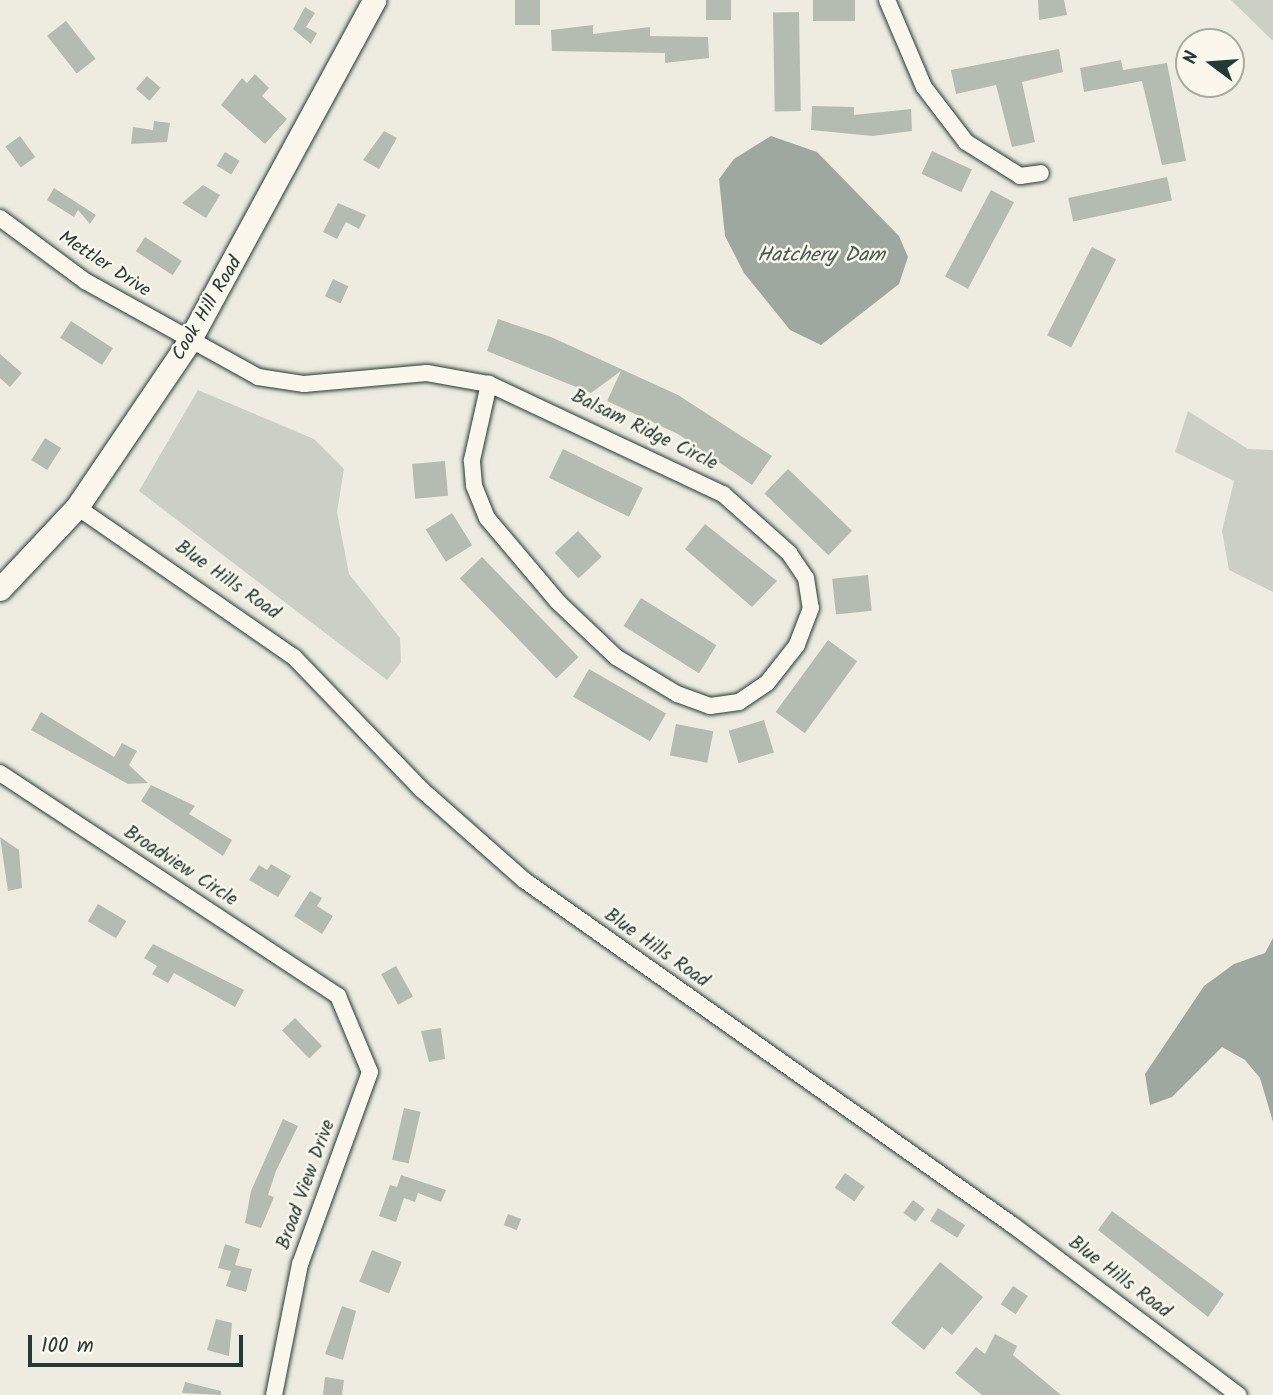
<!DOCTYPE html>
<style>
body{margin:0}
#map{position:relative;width:1273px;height:1395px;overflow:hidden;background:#eeece1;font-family:Kalam,sans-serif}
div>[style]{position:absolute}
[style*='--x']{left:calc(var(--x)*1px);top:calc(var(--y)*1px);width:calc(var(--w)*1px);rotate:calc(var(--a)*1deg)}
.green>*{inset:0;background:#cbcfc4}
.water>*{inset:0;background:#9fa89f}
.building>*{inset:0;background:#b4bbb0;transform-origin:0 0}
.roads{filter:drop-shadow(0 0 2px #1f3d34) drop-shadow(0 0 2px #1f3d34)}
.street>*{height:16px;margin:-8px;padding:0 8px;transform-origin:8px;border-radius:8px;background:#fbf7ec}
.secondary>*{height:23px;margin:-11.5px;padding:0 11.5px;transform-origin:11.5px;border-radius:11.5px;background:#fbf7ec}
span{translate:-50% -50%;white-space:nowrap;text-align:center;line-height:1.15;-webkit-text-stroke:5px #fbf7ec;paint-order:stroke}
.street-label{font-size:19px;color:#1f3d34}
.water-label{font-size:21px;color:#455d54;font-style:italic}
.north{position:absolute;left:1175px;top:28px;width:70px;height:70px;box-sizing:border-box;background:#fbf7ec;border:2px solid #a3ada2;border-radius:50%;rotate:286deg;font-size:19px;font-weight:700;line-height:28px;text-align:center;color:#1f3d34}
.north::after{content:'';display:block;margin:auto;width:24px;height:32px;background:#1f3d34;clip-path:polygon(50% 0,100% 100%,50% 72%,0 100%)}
.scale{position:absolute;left:28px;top:1335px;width:215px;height:32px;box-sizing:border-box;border:4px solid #1f3d34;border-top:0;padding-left:9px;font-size:21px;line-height:24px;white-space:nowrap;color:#1f3d34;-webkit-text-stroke:5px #fbf7ec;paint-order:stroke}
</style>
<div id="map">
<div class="green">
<div style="clip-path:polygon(1231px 0,1273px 0,1273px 41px)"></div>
<div style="clip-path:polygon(198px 390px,314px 439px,344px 469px,337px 512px,349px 574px,400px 638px,401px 662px,387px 680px,139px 491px)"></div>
<div style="clip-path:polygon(1188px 411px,1248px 449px,1273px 450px,1273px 592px,1229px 570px,1222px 531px,1234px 481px,1175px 452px)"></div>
</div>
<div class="water">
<div style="clip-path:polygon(771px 136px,817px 152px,899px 236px,908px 257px,899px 284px,821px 345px,790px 330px,744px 273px,725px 236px,719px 179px,734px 159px)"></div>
<div style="clip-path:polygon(1273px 938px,1273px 1122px,1260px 1078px,1245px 1060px,1222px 1047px,1172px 1097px,1150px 1105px,1145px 1074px,1204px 986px,1234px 964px,1265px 953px)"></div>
</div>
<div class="building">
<div style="left:515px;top:0;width:25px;height:25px"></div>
<div style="left:706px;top:0;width:25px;height:20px"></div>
<div style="left:813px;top:0;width:42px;height:21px"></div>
<div style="clip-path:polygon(1038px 0,1064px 0,1067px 15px,1039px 20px)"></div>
<div style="clip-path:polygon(305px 7px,315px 13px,306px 27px,317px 33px,311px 44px,293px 29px)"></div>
<div style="left:799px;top:12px;width:99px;height:26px;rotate:89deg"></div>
<div style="left:66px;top:21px;width:48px;height:24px;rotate:52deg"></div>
<div style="clip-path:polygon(593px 25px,593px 34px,650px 27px,650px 36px,708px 37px,709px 58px,665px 63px,665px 53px,552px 51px,551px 30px)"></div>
<div style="clip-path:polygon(1059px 49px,1063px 72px,1022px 82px,1035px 142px,1012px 147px,996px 85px,956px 94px,951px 70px)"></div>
<div style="clip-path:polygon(1121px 60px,1123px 70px,1167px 63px,1186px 161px,1162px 165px,1142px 81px,1084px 92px,1080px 68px)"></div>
<div style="clip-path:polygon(255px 74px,269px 88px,262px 96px,287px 119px,265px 144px,221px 105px,242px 78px,247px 83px)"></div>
<div style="left:147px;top:76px;width:18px;height:17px;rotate:41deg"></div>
<div style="clip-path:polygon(812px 106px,854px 107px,854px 115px,911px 109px,912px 131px,873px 136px,811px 130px)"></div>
<div style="clip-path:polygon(154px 121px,170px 123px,167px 142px,131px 144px,133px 127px,153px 130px)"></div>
<div style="clip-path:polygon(384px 131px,397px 138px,379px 169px,363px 160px)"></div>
<div style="left:20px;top:136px;width:26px;height:18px;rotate:54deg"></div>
<div style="left:932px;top:151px;width:44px;height:25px;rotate:25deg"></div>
<div style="left:225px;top:152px;width:17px;height:16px;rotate:31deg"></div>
<div style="left:1167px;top:177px;width:24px;height:101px;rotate:78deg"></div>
<div style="clip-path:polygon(203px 185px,220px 195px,206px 218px,182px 203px)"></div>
<div style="clip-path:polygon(54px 188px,96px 215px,90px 224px,78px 210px,74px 217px,47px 200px)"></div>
<div style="left:991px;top:190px;width:26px;height:98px;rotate:28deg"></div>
<div style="clip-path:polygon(338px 203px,366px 215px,359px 229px,346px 222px,337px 239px,323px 232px)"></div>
<div style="left:145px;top:237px;width:44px;height:17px;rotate:33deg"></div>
<div style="left:1092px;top:247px;width:27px;height:99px;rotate:27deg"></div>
<div style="left:333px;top:279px;width:17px;height:19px;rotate:25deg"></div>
<div style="clip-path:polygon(498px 319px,551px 337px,678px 395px,772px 456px,752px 485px,678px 434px,607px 401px,621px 371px,591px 393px,487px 351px)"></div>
<div style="left:71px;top:321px;width:50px;height:20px;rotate:33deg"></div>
<div style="clip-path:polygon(0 354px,22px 373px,10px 387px,0 378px)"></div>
<div style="left:45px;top:438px;width:19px;height:26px;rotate:32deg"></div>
<div style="left:563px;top:449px;width:89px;height:32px;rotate:26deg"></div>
<div style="left:445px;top:461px;width:35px;height:33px;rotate:85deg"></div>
<div style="left:788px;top:469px;width:89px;height:34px;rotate:44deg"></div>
<div style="left:452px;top:513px;width:38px;height:31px;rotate:58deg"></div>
<div style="clip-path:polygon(705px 524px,777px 581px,752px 607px,685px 549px)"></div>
<div style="left:578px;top:531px;width:35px;height:32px;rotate:47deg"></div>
<div style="left:482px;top:557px;width:139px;height:31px;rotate:46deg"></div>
<div style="left:868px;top:575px;width:36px;height:36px;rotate:84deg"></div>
<div style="left:641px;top:598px;width:89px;height:33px;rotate:32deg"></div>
<div style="left:828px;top:640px;width:36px;height:89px;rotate:36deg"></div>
<div style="left:589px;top:669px;width:89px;height:32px;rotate:30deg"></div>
<div style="clip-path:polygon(41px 712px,114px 757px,122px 743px,137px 751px,129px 765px,148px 783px,128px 784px,31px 730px)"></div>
<div style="left:764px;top:720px;width:34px;height:37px;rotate:73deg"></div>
<div style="left:676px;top:724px;width:38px;height:32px;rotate:11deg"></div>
<div style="clip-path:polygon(151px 785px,195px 806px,189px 814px,232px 840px,223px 856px,141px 801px)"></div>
<div style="clip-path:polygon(0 837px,19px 850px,22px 888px,8px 891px)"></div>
<div style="clip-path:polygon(271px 864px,291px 876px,278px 897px,249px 880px,259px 865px,267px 870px)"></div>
<div style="clip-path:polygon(310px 891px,322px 898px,317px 906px,333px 916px,322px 934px,294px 916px)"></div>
<div style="left:98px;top:904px;width:33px;height:20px;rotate:31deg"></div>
<div style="clip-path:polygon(153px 944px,244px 990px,235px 1007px,174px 973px,168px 983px,152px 974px,157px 966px,144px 958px)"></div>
<div style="left:396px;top:966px;width:35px;height:17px;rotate:61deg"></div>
<div style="left:295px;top:1018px;width:39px;height:18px;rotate:46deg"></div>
<div style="clip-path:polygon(441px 1028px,445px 1059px,429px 1062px,421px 1031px)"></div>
<div style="left:404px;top:1108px;width:17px;height:53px;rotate:13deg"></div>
<div style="clip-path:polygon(283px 1119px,298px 1126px,276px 1171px,268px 1195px,274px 1197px,261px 1228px,245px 1223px,251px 1191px)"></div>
<div style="left:845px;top:1173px;width:24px;height:18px;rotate:35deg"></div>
<div style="clip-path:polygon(401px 1175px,446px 1190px,441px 1202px,418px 1193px,415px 1202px,404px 1198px,396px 1222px,379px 1216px,390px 1185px,397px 1187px)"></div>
<div style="left:913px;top:1200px;width:15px;height:16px;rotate:37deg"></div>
<div style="left:938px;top:1208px;width:32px;height:15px;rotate:32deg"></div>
<div style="clip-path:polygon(1112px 1211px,1224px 1294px,1208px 1317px,1098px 1230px)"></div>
<div style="left:508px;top:1214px;width:14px;height:12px;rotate:21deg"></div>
<div style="clip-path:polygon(225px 1244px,240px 1249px,235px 1265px,252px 1269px,246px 1292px,226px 1286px,231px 1271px,218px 1268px)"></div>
<div style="left:372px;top:1250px;width:32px;height:34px;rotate:22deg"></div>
<div style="clip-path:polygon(940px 1262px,983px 1297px,952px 1335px,942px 1327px,924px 1350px,891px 1323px)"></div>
<div style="left:1013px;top:1286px;width:18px;height:22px;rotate:34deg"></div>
<div style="clip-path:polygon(342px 1306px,356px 1311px,343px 1360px,325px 1354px)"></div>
<div style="clip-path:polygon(216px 1319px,232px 1323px,229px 1356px,207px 1350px)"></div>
<div style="clip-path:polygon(995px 1334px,1017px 1346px,1013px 1355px,1061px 1395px,982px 1395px,955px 1373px,976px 1347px,985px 1354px)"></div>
<div style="clip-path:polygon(325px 1377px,344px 1380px,342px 1395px,323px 1395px)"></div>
<div style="clip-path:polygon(185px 1382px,221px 1391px,221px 1395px,182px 1393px)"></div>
</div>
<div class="roads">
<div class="street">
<div style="--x:887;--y:0;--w:95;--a:67"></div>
<div style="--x:924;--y:87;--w:69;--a:52.6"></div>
<div style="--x:966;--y:142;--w:64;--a:32.2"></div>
<div style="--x:1020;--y:176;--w:21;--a:-8"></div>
<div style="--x:0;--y:218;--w:106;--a:36.5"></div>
<div style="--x:85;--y:281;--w:198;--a:29"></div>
<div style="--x:258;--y:377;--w:47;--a:8.7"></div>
<div style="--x:304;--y:384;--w:123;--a:-5.1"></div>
<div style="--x:427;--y:373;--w:63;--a:10.1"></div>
<div style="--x:489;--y:384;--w:259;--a:25.2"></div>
<div style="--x:723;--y:494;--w:89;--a:41.8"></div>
<div style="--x:789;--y:553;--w:30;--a:56"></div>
<div style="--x:806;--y:578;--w:30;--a:81"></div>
<div style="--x:811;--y:608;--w:40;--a:111"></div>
<div style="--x:797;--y:645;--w:48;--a:128.3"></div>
<div style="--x:767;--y:683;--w:34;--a:146"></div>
<div style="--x:739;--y:702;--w:29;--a:172"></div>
<div style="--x:710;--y:706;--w:35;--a:-160"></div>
<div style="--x:677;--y:694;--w:71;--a:-148.8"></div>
<div style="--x:616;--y:657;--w:80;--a:-136.5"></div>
<div style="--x:558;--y:602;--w:110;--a:-130.2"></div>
<div style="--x:487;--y:518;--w:35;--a:-112"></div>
<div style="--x:474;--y:485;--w:25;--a:-95"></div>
<div style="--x:472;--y:460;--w:78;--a:-77.4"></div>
<div style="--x:77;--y:507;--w:264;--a:34.7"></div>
<div style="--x:294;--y:657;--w:183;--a:46.1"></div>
<div style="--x:421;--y:789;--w:137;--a:41.5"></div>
<div style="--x:524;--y:880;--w:600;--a:35.23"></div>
<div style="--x:1014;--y:1226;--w:281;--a:37"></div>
<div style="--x:0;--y:773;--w:405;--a:33.4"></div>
<div style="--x:338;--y:996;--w:82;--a:67.2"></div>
<div style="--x:370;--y:1072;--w:204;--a:110"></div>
<div style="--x:300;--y:1264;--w:134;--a:101.2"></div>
</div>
<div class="secondary">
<div style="--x:0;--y:589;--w:112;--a:-46.8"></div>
<div style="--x:77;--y:507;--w:198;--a:-55.9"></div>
<div style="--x:188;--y:343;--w:390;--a:-61.5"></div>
</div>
</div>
<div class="street-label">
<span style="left:104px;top:265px;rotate:33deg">Mettler Drive</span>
<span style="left:208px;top:309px;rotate:-59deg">Cook Hill Road</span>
<span style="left:644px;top:431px;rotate:26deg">Balsam Ridge Circle</span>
<span style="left:227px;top:581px;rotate:35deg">Blue Hills Road</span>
<span style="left:180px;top:867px;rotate:33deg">Broadview Circle</span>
<span style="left:656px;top:949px;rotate:35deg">Blue Hills Road</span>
<span style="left:307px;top:1185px;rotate:-70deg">Broad View Drive</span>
<span style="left:1119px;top:1278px;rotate:37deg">Blue Hills Road</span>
</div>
<div class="water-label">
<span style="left:821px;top:256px">Hatchery Dam</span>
</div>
<div class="north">N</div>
<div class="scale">100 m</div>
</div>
